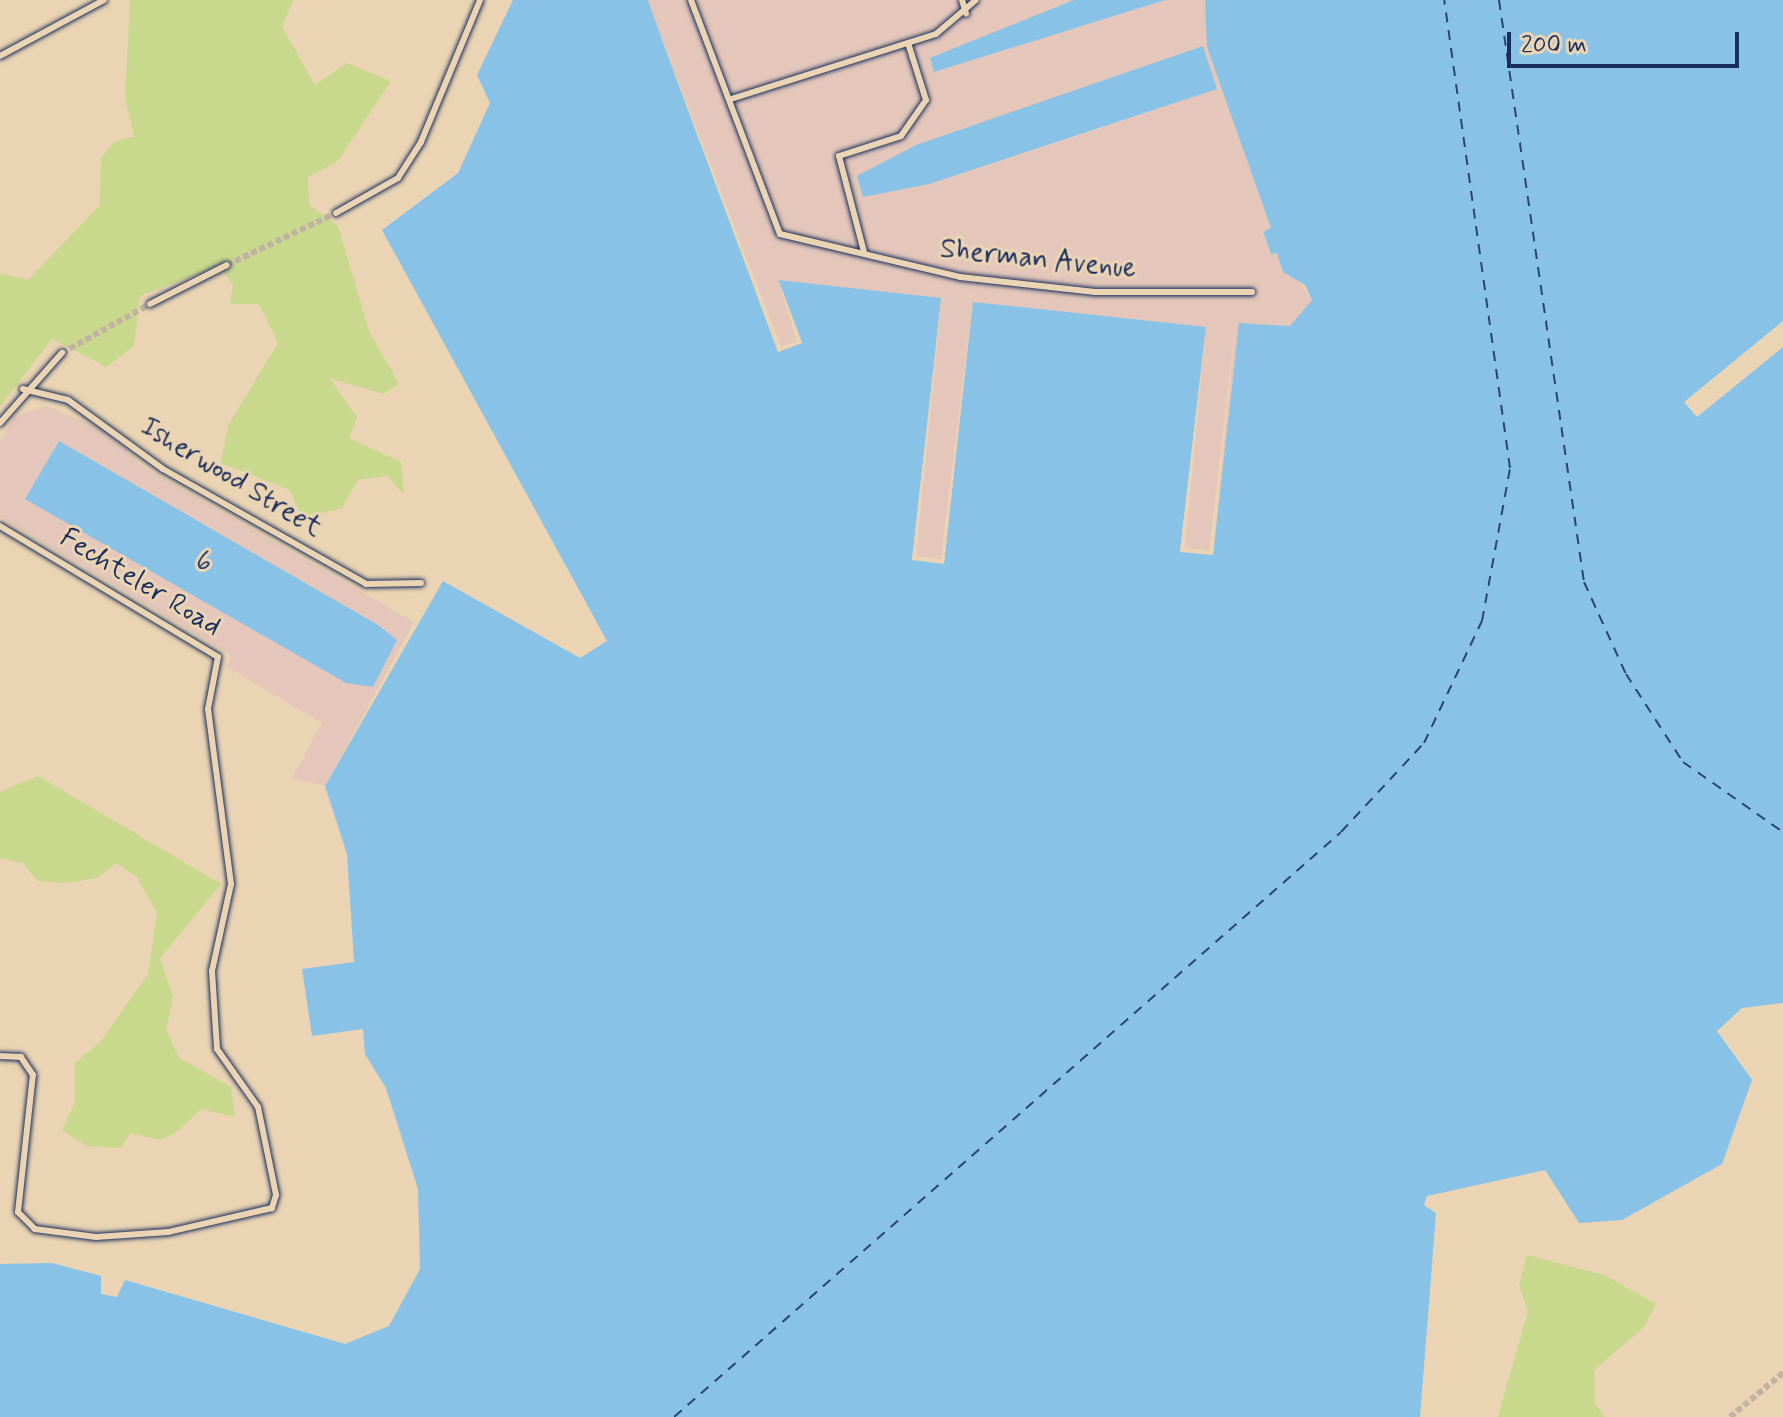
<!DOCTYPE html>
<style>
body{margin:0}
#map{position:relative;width:1783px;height:1417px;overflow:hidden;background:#ead4b3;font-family:Mynerve,sans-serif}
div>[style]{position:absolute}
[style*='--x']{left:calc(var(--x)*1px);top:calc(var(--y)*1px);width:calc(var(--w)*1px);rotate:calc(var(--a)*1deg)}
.built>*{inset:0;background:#e4c7ba}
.green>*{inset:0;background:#c8d88c}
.water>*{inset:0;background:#88c2e7}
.pier>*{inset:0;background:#ead4b3}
.ferry>*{height:2px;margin-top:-1px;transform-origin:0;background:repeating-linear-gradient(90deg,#2b4573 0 10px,transparent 0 18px)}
.minor-tunnel>*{height:6px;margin-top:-3px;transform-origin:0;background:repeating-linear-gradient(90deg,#c1b3a2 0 6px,transparent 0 9px)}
.roads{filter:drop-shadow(0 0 2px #1b2f5e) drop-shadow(0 0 2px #1b2f5e)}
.minor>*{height:6px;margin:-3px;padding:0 3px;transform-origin:3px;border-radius:3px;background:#ead4b3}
span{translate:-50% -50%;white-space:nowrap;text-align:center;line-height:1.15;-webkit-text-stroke:6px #ead4b3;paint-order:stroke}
.street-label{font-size:28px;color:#1b2f5e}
.water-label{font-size:30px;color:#2b4573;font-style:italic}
.scale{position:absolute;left:1507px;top:32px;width:232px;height:36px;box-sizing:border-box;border:4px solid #1b2f5e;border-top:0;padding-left:10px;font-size:24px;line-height:28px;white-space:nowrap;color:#1b2f5e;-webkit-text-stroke:6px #ead4b3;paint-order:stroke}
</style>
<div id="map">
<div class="built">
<div style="clip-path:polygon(648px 0,1205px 0,1221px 83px,1271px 229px,1263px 232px,1270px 254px,1277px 252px,1312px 300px,1290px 326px,1239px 324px,1213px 555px,912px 560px,818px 286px,779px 280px,802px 343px,778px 352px)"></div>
<div style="clip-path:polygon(46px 406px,107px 431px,140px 465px,414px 622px,325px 786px,292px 778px,322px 723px,227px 667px,231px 655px,0 517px,0 441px,15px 416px)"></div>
</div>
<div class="green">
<div style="clip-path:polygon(130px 0,293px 0,282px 27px,315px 85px,346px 63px,391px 81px,338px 161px,308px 177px,309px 205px,338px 226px,369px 331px,399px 384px,384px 394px,329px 378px,357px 417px,349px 438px,401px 462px,404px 495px,388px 476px,358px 480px,342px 508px,302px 518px,290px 490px,221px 463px,228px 426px,278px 343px,259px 304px,230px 304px,233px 285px,219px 266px,140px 296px,134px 346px,106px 367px,52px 339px,0 406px,0 273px,28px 280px,100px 205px,101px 158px,114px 142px,134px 136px,125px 99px)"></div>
<div style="clip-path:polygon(38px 776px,221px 884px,160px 958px,173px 997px,166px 1030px,179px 1058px,231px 1087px,235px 1117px,201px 1109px,174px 1134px,159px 1140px,131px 1133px,121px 1148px,87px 1146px,62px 1130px,75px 1102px,75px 1063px,101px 1041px,148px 974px,157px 913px,137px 877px,116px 863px,97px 878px,68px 883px,37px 881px,23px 863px,0 858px,0 792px)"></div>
<div style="clip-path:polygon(1527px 1255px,1604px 1275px,1656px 1304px,1643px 1328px,1594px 1370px,1595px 1404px,1604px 1417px,1498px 1417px,1528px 1311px,1519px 1285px)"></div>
</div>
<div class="water">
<div style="clip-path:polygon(513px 0,648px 0,778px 352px,802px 343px,778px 280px,941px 298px,912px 559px,944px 563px,973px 302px,1206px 327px,1180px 551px,1213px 555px,1239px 323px,1290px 326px,1312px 300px,1305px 285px,1283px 272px,1277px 253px,1271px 254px,1263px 232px,1271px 228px,1207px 47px,1205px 0,1783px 0,1783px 321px,1684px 402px,1697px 417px,1783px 347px,1783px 1003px,1742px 1008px,1717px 1031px,1752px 1080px,1722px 1164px,1622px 1220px,1579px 1223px,1545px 1170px,1427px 1196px,1424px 1205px,1436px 1213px,1420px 1417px,0 1417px,0 1264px,52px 1263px,101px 1276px,101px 1294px,117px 1297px,125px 1280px,345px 1344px,389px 1326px,420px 1269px,418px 1189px,386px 1088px,365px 1054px,363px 1029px,312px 1036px,302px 969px,354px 962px,347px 854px,325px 786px,443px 581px,580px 658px,607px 641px,382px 230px,458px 173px,490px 103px,477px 75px)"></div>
<div style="clip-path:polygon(1074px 0,1165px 0,934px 72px,930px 58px)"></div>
<div style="clip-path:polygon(1203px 46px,1217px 89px,929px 184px,863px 197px,857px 176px,916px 145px)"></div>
<div style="clip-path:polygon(59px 441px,378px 625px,397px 640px,373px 687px,346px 683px,25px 499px)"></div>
</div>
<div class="pier">
<div style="clip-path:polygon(647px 0,781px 347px,797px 341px,777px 276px,802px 343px,778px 352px)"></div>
<div style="clip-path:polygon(942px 295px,916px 556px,941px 559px,973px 298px,944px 564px,912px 560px)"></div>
<div style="clip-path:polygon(1236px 320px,1213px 555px,1180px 552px,1206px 327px,1185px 548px,1209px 551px)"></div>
</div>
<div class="ferry">
<div style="--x:1499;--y:0;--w:588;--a:81.69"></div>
<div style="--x:1584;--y:582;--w:101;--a:65.5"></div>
<div style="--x:1626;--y:674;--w:105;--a:57.1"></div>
<div style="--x:1683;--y:762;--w:122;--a:35"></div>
<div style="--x:674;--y:1417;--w:887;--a:-41.25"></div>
<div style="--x:1341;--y:832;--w:122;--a:-47"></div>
<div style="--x:1424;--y:743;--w:135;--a:-64.6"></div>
<div style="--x:1482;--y:621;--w:156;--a:-79.6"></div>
<div style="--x:1510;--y:468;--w:473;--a:-98"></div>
</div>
<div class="minor-tunnel">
<div style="--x:227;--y:265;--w:121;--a:-25.5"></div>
<div style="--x:62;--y:353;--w:101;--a:-29.1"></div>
<div style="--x:1730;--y:1417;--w:69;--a:-39.7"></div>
</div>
<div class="roads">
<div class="minor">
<div style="--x:691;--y:0;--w:250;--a:69.2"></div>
<div style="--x:780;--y:234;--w:185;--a:13.4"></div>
<div style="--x:960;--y:277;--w:136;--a:6.3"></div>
<div style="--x:1095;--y:292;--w:157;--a:0"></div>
<div style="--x:962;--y:0;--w:14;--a:73"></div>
<div style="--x:0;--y:56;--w:118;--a:-28.3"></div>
<div style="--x:731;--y:99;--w:215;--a:-17.6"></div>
<div style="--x:936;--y:34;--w:52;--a:-40.4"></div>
<div style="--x:336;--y:213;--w:71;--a:-29.4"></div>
<div style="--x:398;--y:178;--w:43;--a:-57.4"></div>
<div style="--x:421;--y:142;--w:154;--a:-67.4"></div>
<div style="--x:864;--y:252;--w:99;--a:-104.6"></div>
<div style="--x:839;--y:156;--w:65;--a:-17.9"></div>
<div style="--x:901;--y:136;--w:44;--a:-55.2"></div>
<div style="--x:926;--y:100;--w:60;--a:-107.5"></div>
<div style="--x:150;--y:304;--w:86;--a:-26.9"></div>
<div style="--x:23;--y:389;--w:46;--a:13.7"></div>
<div style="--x:68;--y:400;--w:117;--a:36"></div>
<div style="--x:163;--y:469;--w:233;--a:29.5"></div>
<div style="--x:366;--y:584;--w:55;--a:-1"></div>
<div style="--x:0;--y:423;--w:94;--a:-48.5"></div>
<div style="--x:0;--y:526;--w:254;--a:31"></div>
<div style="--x:218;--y:657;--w:53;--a:100.9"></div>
<div style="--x:208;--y:709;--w:177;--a:82.5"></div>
<div style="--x:231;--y:884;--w:89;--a:102.3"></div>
<div style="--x:212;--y:971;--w:78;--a:86.3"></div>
<div style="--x:217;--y:1049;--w:71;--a:54.7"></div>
<div style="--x:258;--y:1107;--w:90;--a:78.4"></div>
<div style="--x:276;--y:1195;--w:14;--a:107"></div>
<div style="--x:272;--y:1208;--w:107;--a:167"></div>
<div style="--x:168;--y:1232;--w:72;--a:176"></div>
<div style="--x:96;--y:1237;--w:62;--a:-172.5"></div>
<div style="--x:35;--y:1229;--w:24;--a:-135"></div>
<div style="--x:18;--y:1212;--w:138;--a:-83.8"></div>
<div style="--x:33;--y:1075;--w:22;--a:-124"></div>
<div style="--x:21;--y:1057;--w:21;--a:-177"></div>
</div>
</div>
<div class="street-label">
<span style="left:1038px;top:260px;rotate:6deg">Sherman Avenue</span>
<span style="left:231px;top:478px;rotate:31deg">Isherwood Street</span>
<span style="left:140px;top:583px;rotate:31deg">Fechteler Road</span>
</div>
<div class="water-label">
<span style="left:202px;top:562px">6</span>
</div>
<div class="scale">200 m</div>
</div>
